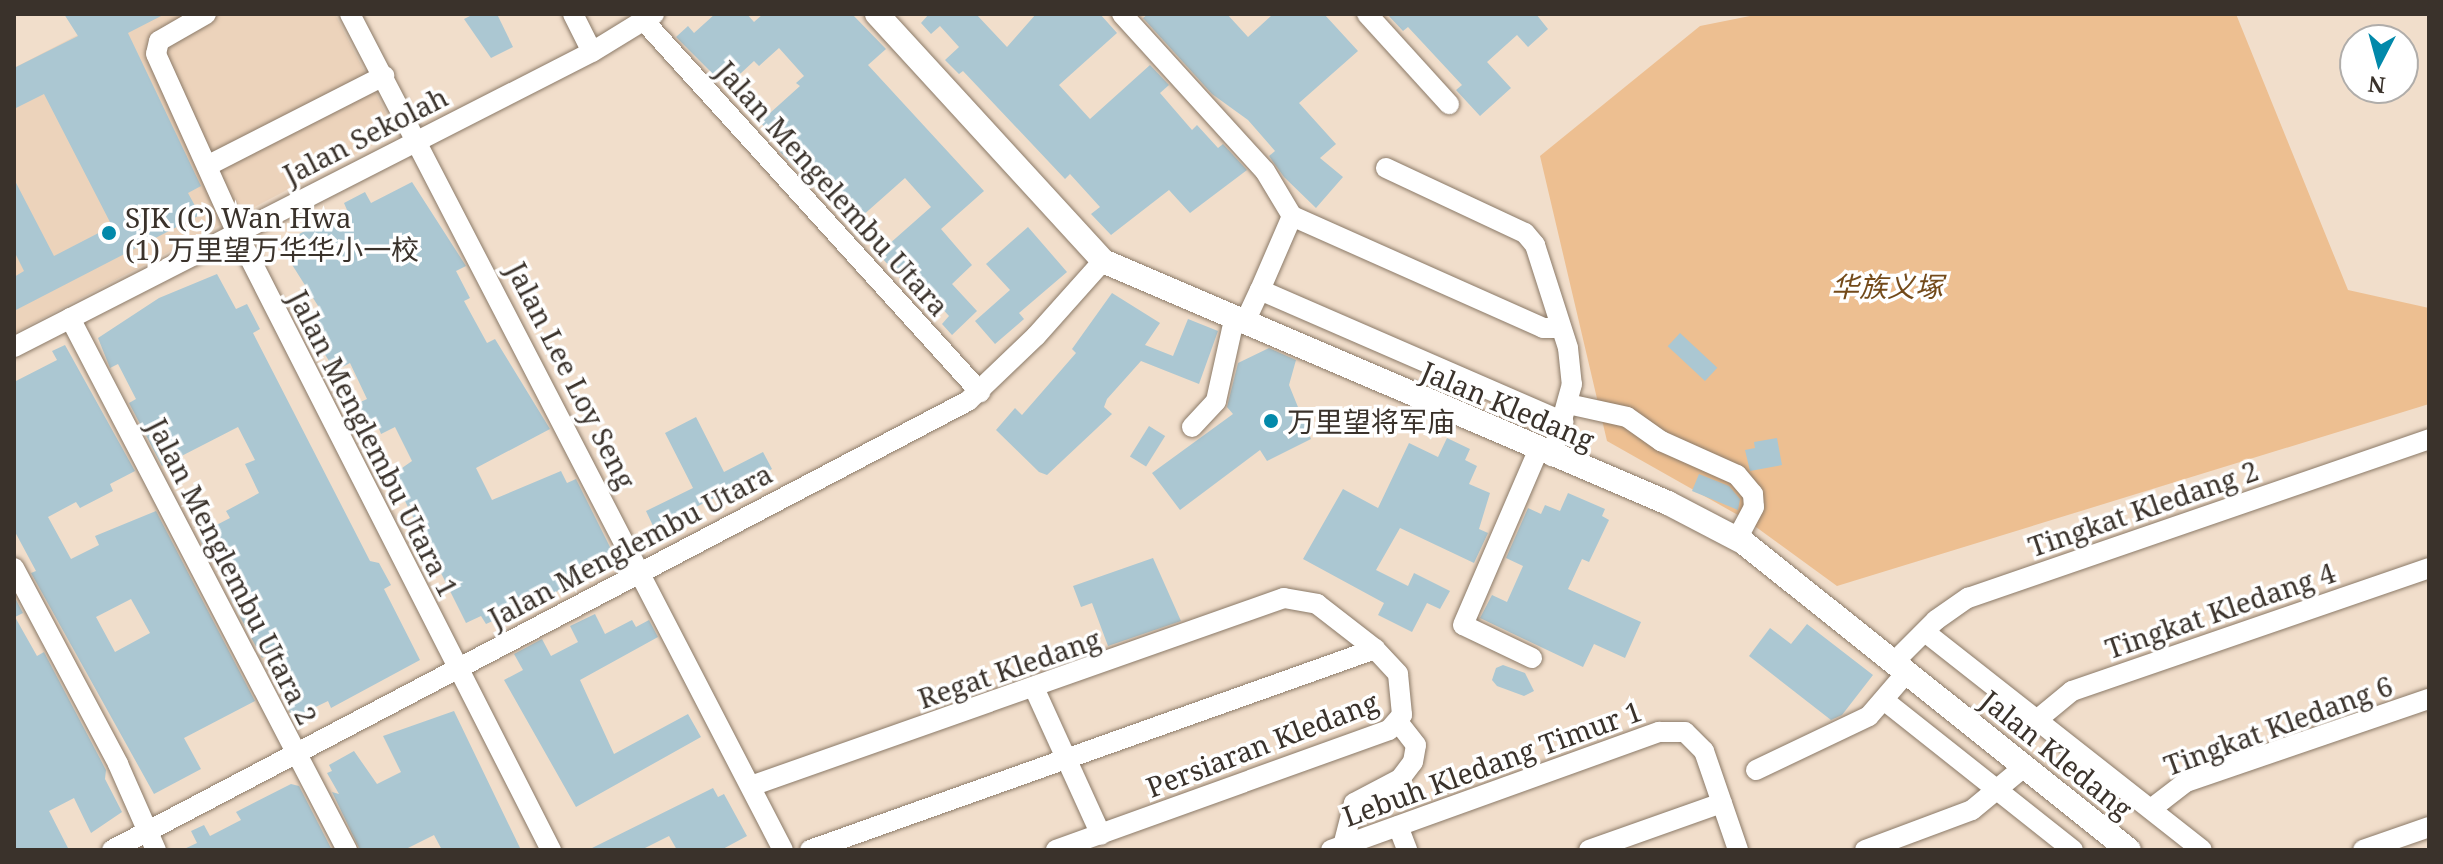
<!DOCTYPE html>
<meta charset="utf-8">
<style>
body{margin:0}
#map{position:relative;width:2443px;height:864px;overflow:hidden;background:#f1decb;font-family:"Noto Serif","Noto Sans SC",serif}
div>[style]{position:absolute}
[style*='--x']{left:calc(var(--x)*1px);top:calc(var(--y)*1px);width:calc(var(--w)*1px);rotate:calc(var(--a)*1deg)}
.built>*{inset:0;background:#ecd3bb}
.green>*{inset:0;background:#edbf91}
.building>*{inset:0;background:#abc7d2;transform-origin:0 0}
.roads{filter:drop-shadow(0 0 2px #8b7a68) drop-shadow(0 0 2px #8b7a68)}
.minor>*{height:20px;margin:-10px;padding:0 10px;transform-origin:10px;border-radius:10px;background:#fff}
.major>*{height:24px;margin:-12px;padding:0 12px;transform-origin:12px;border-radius:12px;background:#fff}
.dots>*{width:22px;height:22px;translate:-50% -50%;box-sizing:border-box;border:4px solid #fff;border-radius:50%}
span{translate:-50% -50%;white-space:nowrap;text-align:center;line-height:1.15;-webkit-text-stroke:7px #fff;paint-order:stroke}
.street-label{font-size:28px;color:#3a322b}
.poi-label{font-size:28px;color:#3a322b}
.left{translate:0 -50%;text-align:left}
.park-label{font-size:28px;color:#734a1a;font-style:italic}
.frame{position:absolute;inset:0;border:16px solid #3a322b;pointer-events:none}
.north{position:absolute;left:2339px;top:24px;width:80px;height:80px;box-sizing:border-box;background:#fff;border:2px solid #b0adaa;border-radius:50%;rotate:186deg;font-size:22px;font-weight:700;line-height:32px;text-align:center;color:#3a322b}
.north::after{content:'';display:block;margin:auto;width:28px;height:36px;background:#0289aa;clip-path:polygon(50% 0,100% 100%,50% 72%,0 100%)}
</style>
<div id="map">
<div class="built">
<div style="clip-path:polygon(118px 14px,335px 14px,396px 133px,14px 333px,14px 68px)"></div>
</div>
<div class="green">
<div style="clip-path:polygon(1760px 14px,2236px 14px,2348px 290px,2429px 308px,2429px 404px,1837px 586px,1745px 519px,1607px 441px,1540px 156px,1700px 26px)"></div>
</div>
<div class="building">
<div style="clip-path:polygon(64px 14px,165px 14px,128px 33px,201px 186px,188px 193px,200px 215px,14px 311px,14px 277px,24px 271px,14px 251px,14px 179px,54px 256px,112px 226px,44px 94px,14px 109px,14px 68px,78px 36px)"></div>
<div style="clip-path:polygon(474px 14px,497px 14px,513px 47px,491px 58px,464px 19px)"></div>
<div style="clip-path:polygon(715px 14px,747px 14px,754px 22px,763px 14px,852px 14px,886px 49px,868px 65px,984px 191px,941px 229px,972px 265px,952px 284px,977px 311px,952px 335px,942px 324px,949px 316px,930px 295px,922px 303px,882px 258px,892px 249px,888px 245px,931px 207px,905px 178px,852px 225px,779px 151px,783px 148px,760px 122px,800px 86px,796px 83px,804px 76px,779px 48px,759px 66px,754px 61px,726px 87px,676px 37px,688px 26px,694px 33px)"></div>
<div style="clip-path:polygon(929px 14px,976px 14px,1007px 47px,1036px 14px,1100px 14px,1117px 33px,1059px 85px,1090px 119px,1150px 65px,1169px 85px,1160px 93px,1192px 130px,1197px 125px,1218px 148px,1223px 144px,1247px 170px,1190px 213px,1169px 190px,1111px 235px,1091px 214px,1100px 207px,1070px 174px,1065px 179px,963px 71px,959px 74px,945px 60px,959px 47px,940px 26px,931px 34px,921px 23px)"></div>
<div style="clip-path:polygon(1148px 14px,1227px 14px,1248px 37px,1273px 14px,1324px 14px,1358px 51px,1299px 103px,1336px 144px,1320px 158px,1343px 177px,1316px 208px,1284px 177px,1269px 156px,1275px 151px,1248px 120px,1212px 94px,1143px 18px)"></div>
<div style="clip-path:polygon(1387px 14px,1536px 14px,1548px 29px,1528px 47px,1517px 35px,1487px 62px,1511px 88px,1480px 116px,1456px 90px,1462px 85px,1408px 27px,1403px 31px)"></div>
<div style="clip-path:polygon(412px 182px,466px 266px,456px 271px,470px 298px,464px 301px,487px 343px,495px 339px,550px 429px,476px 468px,492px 500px,561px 471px,567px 483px,576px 479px,615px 557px,607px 561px,610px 567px,486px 624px,481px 616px,466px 623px,392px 475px,412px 461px,395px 427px,381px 434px,378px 426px,364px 432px,352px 406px,367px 399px,350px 363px,335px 371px,317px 341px,305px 316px,320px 309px,279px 244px,347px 210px,344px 203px,365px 192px,371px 203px)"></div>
<div style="clip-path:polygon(1028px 227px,1067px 272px,1019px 313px,1024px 319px,995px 344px,975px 321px,1010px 290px,986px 264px)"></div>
<div style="clip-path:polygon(217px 274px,236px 309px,247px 304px,260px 329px,253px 333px,370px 561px,379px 563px,391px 585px,384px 589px,420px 660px,331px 708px,328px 701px,293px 718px,281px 695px,289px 691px,270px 654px,262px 658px,230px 598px,238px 594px,219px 557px,208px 555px,200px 540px,205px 537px,203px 532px,230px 518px,226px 511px,259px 493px,245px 464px,255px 460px,238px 427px,162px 466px,129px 403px,136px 399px,118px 364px,110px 368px,98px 338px,159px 298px)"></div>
<div style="clip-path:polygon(1112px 293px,1160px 323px,1145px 345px,1173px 356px,1188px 319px,1218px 331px,1199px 384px,1141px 361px,1107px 399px,1104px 407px,1112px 414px,1047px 475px,1039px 472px,996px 430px,1015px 408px,1022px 415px,1076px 353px,1072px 349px)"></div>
<div style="left:1680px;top:333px;width:51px;height:18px;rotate:43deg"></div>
<div style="clip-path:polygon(evenodd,65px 345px,135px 471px,110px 484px,113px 491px,80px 508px,76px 502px,48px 517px,71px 559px,99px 545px,95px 536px,156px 511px,255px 701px,184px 738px,201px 769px,154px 794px,31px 573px,36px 571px,14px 530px,14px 382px,57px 360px,52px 351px,65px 345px,131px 599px,150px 633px,115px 652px,96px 617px,131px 599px)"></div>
<div style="clip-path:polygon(1269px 348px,1296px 360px,1289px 385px,1311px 439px,1267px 461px,1260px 450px,1180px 510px,1152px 473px,1233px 414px,1227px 407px,1238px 363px)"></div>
<div style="clip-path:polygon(696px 417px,724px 472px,763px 452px,772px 469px,654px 528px,646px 511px,693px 488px,665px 433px)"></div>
<div style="left:1149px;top:426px;width:19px;height:36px;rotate:32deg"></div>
<div style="clip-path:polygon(1447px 438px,1470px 449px,1465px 460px,1477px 466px,1469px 484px,1490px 493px,1479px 529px,1488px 533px,1474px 563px,1400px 528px,1376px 570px,1408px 586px,1414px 573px,1450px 591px,1440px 609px,1427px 603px,1412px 632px,1378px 615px,1384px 603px,1303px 559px,1343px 489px,1378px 508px,1409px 443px,1438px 457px)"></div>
<div style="clip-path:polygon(1777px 438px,1782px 465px,1750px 471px,1745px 450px,1755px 448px,1754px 442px)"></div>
<div style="clip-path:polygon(1699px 474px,1729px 486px,1740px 499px,1738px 510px,1692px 491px)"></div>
<div style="clip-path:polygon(1568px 493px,1605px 509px,1602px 516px,1609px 520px,1589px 562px,1582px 559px,1568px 589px,1641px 622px,1625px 658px,1594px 644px,1583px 667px,1480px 618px,1492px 595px,1507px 602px,1523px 566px,1506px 558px,1528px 508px,1541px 514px,1545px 505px,1560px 511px)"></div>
<div style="clip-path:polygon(1153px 558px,1181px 621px,1108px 646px,1092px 603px,1081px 607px,1073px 586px)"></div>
<div style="clip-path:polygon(14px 596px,23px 613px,15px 617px,37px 656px,44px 652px,106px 770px,105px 779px,122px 812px,91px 833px,74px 798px,49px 811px,69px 850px,14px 850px)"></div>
<div style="clip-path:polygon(595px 614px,605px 634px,632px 620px,636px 627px,649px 620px,658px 637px,580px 680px,614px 754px,688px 714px,701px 737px,576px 807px,504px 680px,523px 670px,514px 654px,542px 639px,551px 656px,578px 642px,570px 626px)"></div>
<div style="clip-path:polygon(1807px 624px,1873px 675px,1842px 715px,1831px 720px,1749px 656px,1770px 628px,1791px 644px)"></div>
<div style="clip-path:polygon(1503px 665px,1525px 673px,1534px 691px,1524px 696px,1497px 686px,1492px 680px,1496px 668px)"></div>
<div style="clip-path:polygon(454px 711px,521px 850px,442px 850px,434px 835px,404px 850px,360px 850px,332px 792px,339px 794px,327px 773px,332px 771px,329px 765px,354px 751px,377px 784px,401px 772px,383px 736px)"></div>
<div style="clip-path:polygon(291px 784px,299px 786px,332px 850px,182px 850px,197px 843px,191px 831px,204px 825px,210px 836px,241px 820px,236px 812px)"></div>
<div style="clip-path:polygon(713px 788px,718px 797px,724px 794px,747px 836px,721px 850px,677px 850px,669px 836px,641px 850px,588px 850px)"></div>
</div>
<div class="roads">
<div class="minor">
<div style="--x:206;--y:14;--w:54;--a:150.1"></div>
<div style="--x:159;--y:41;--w:13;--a:103"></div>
<div style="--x:156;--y:54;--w:194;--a:65.7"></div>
<div style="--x:236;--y:231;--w:695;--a:63.03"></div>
<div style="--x:350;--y:14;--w:941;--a:62.62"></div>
<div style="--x:573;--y:14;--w:42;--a:63.4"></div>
<div style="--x:1122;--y:14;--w:212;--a:47.7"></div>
<div style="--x:1265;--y:171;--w:52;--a:59"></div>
<div style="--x:1292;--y:216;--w:275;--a:24"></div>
<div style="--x:1543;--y:328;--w:18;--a:0"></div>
<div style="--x:1367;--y:14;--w:122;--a:47.7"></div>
<div style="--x:644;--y:21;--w:501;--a:47.83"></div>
<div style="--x:207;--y:166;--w:199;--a:-27"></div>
<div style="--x:1386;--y:168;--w:153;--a:25.1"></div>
<div style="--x:1525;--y:233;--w:16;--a:50"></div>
<div style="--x:1535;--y:245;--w:108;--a:72.2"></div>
<div style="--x:1568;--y:348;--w:36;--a:84"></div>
<div style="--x:1572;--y:384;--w:75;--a:105.5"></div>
<div style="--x:1260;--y:290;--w:81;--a:-66.6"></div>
<div style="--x:70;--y:318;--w:600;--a:62.5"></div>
<div style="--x:1244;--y:324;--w:38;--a:-65"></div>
<div style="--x:1260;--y:290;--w:331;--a:23.5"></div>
<div style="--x:14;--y:347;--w:649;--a:-27.04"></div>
<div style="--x:592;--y:52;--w:73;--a:-31.5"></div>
<div style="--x:1568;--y:404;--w:60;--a:12.4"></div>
<div style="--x:1627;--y:417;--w:42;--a:35.2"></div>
<div style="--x:1661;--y:441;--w:83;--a:24.1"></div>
<div style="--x:1737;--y:475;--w:25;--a:50"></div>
<div style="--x:1753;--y:494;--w:13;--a:86"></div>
<div style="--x:1754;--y:507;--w:36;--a:118"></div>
<div style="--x:1192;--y:427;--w:35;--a:-47"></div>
<div style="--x:1216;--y:401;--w:83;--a:-77.5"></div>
<div style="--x:14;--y:568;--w:222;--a:62"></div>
<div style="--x:118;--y:764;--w:94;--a:66.2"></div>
<div style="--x:1925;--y:632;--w:352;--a:38.2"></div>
<div style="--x:1532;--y:658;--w:76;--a:-154.4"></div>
<div style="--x:1463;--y:625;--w:189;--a:-66.7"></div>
<div style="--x:1894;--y:662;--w:59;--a:-45"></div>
<div style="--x:1936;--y:620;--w:39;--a:-35"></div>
<div style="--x:1968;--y:598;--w:488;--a:-19"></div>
<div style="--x:1035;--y:690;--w:159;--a:65.5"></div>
<div style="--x:1885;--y:701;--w:240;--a:38.4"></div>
<div style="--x:2038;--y:719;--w:44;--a:-39.5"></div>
<div style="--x:2072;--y:691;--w:378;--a:-19"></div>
<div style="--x:1756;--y:770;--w:125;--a:-25.5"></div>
<div style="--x:1869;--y:716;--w:58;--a:-49.2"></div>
<div style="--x:751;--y:786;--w:565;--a:-19.43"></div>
<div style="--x:1284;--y:598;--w:34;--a:10"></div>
<div style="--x:1317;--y:604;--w:73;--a:37.8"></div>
<div style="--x:1375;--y:649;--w:34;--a:47"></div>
<div style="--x:1398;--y:674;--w:41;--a:84.4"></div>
<div style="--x:1402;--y:715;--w:20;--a:131"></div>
<div style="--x:1389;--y:730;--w:354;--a:160.2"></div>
<div style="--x:2151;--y:809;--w:44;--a:-37.6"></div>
<div style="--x:2186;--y:782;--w:257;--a:-18.9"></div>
<div style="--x:1398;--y:826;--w:26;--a:69"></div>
<div style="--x:1343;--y:846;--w:44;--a:-75.7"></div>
<div style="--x:1354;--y:803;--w:52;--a:-27.6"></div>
<div style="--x:1400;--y:779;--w:21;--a:-53"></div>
<div style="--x:1413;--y:762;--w:17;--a:-80"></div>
<div style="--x:1416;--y:745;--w:29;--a:-128"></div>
<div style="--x:112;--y:850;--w:967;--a:-27.68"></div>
<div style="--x:968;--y:401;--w:94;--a:-43.7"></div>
<div style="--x:1036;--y:336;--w:101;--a:-48.2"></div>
<div style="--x:810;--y:850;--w:600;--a:-19.58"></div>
<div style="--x:1331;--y:850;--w:349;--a:-19.8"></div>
<div style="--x:1659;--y:732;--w:26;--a:0"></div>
<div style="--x:1685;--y:732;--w:27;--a:45"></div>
<div style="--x:1704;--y:751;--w:105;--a:71"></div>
<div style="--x:1589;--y:850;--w:141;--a:-19.5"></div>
<div style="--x:1865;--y:850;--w:114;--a:-20.5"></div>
<div style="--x:1972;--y:810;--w:67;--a:-39.6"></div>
<div style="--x:2363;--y:850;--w:70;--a:-19.2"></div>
</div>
<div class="major">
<div style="--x:877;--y:14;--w:335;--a:47.5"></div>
<div style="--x:1103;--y:261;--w:615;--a:23.19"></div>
<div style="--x:1668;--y:503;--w:85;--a:27.5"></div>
<div style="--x:1743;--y:542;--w:494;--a:38.6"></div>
</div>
</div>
<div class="dots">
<div style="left:109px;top:233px;background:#0289aa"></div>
<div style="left:1271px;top:421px;background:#0289aa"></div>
</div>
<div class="street-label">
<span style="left:365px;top:135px;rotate:-27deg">Jalan Sekolah</span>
<span style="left:833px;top:188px;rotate:48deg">Jalan Mengelembu Utara</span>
<span style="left:572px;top:375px;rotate:63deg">Jalan Lee Loy Seng</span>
<span style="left:1508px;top:405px;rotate:23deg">Jalan Kledang</span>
<span style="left:374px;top:443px;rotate:63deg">Jalan Menglembu Utara 1</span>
<span style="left:2143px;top:508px;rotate:-19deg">Tingkat Kledang 2</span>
<span style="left:630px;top:545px;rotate:-28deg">Jalan Menglembu Utara</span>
<span style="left:233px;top:571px;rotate:63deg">Jalan Menglembu Utara 2</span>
<span style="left:2220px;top:610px;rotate:-19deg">Tingkat Kledang 4</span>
<span style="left:1009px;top:668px;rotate:-19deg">Regat Kledang</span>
<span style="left:2278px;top:725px;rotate:-20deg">Tingkat Kledang 6</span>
<span style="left:1262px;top:744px;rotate:-21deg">Persiaran Kledang</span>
<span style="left:2057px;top:754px;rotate:39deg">Jalan Kledang</span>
<span style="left:1492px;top:763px;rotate:-20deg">Lebuh Kledang Timur 1</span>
</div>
<div class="poi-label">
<span class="left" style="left:125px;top:233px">SJK (C) Wan Hwa<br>(1) 万里望万华华小一校</span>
<span class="left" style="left:1287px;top:421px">万里望将军庙</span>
</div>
<div class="park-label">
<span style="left:1887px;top:286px">华族义塚</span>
</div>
<div class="frame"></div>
<div class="north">N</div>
</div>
